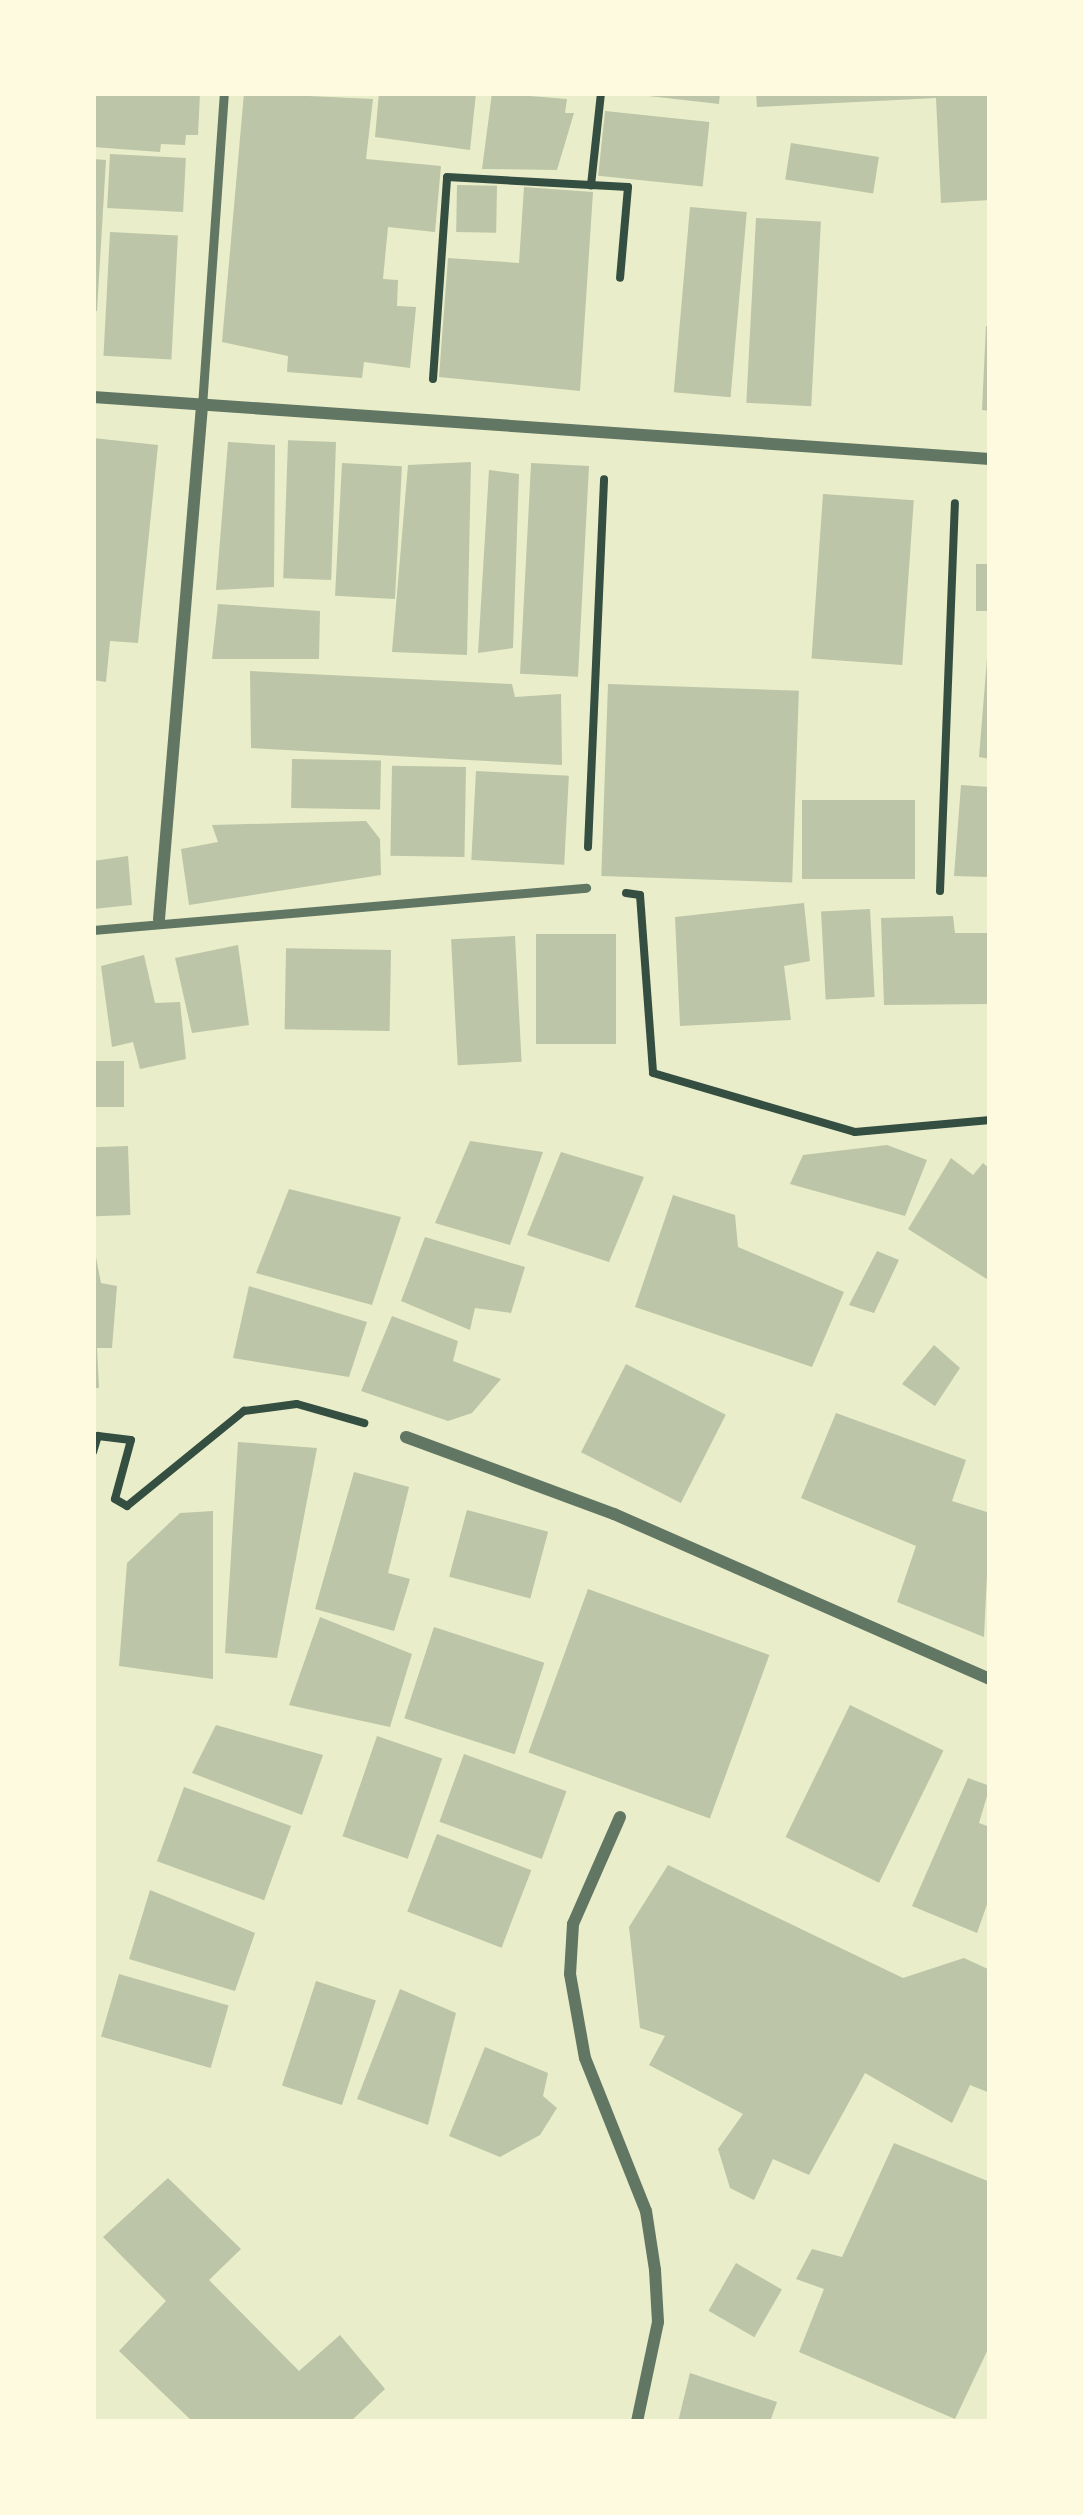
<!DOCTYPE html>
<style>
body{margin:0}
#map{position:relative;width:1083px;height:2515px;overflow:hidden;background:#e9edc9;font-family:Raleway,sans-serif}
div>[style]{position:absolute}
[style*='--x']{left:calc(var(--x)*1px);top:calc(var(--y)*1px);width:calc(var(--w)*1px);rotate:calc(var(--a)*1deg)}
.building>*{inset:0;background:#bcc5a7;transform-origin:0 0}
.path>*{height:8px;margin:-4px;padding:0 4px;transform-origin:4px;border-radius:4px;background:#344e41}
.service>*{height:9px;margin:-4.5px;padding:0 4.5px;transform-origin:4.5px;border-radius:4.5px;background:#617663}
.minor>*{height:12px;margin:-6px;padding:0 6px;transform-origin:6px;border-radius:6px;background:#617663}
span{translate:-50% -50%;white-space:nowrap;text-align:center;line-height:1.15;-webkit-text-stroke:9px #fefae0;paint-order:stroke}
.frame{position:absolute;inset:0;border:96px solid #fefae0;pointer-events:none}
</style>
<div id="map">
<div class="building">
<div style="clip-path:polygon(93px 93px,200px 93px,198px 135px,186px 135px,185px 145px,161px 144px,160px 152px,93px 147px)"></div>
<div style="clip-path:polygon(244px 93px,373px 99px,366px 159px,441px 166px,435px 232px,388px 227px,383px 279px,398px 280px,397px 306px,416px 307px,410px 368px,364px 362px,362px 378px,287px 372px,288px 356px,222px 342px)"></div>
<div style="clip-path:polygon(379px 93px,476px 93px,470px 150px,375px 137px)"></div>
<div style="clip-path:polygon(492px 93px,567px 99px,565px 113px,574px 113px,557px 170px,482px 169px)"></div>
<div style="clip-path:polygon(622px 93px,720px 93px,719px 104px)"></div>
<div style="clip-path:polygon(756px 93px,990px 93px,990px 200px,941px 203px,936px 98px,757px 107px)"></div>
<div style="left:605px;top:111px;width:105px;height:65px;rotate:6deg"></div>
<div style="left:791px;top:143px;width:89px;height:37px;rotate:9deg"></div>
<div style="left:110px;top:154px;width:76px;height:54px;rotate:3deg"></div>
<div style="clip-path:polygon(93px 159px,106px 160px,97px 311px,93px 311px)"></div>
<div style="left:457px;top:185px;width:40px;height:47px;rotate:1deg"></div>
<div style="clip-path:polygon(524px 187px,593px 192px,580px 391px,439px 377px,448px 258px,519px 263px)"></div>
<div style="left:690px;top:207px;width:57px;height:186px;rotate:5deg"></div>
<div style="left:756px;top:218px;width:65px;height:185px;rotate:3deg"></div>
<div style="left:110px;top:232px;width:68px;height:124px;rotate:3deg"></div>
<div style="clip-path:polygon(986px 326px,990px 326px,990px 411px,982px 410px)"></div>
<div style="clip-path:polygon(93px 438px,158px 445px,138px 643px,110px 641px,106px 682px,93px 680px)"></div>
<div style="clip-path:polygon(228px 442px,275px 445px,274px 587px,216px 590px)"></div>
<div style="left:336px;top:442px;width:138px;height:48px;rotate:92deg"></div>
<div style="clip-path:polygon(471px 462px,467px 655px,392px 652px,408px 465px)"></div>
<div style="left:342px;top:463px;width:60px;height:133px;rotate:3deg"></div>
<div style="left:589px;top:466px;width:211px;height:58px;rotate:93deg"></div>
<div style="clip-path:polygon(489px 470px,519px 474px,513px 648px,478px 653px)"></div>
<div style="left:823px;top:494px;width:91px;height:165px;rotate:4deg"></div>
<div style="left:976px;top:564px;width:14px;height:47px"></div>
<div style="clip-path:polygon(218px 604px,320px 611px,319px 659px,212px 659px)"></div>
<div style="clip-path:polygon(987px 659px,990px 659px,990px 759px,979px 757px)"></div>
<div style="clip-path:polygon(250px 671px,512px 684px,515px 697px,561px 694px,562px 765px,251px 748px)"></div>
<div style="left:608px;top:684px;width:191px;height:192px;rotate:2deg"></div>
<div style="left:292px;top:759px;width:89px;height:49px;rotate:1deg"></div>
<div style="left:466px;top:767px;width:90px;height:74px;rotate:91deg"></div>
<div style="left:476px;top:771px;width:93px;height:89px;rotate:3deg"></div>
<div style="clip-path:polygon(961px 785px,990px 787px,990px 877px,954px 876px)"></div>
<div style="left:915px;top:800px;width:79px;height:113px;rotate:90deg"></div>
<div style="clip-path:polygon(366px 821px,380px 839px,381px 875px,189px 905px,181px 849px,218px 842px,212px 825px)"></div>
<div style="clip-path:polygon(128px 856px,132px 905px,93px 909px,93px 861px)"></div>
<div style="clip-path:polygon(804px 903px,810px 961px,784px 966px,791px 1020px,680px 1026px,675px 917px)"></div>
<div style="left:870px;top:909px;width:88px;height:49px;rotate:87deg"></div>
<div style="clip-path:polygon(953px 916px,955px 933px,990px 933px,990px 1004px,884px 1005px,881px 918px)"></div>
<div style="left:536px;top:934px;width:80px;height:110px"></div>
<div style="left:515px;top:936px;width:126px;height:64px;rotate:87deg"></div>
<div style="clip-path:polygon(238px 945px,249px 1025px,192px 1033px,175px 958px)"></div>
<div style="left:391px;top:950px;width:81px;height:105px;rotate:91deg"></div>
<div style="clip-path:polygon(144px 955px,155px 1003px,180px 1002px,186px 1059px,140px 1069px,133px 1042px,112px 1047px,101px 966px)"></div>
<div style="left:93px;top:1061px;width:31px;height:46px"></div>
<div style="clip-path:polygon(470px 1141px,543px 1152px,510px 1245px,435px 1223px)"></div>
<div style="clip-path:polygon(887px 1145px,927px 1160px,905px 1216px,790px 1184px,803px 1155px)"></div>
<div style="left:128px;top:1146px;width:69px;height:35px;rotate:88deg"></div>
<div style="clip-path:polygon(561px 1152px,644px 1177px,609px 1262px,527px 1235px)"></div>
<div style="clip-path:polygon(951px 1158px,973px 1175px,983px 1163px,990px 1169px,990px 1281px,908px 1229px)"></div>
<div style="clip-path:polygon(289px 1189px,401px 1217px,372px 1305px,256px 1273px)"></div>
<div style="clip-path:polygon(673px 1195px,735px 1215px,738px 1247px,844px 1292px,812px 1367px,635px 1307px)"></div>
<div style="clip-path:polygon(425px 1237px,525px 1267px,511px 1313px,475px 1308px,470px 1330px,401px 1301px)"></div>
<div style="clip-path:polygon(877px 1251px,899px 1260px,874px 1313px,849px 1305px)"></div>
<div style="clip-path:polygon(95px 1252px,101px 1283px,117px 1286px,112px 1348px,97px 1348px,99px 1388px,93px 1388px)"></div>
<div style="clip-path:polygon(249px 1286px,367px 1322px,349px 1377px,233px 1358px)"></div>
<div style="clip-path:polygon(392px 1316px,458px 1341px,453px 1361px,501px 1379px,472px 1413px,448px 1421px,361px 1391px)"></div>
<div style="clip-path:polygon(934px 1345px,960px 1368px,935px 1406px,902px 1384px)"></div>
<div style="left:626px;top:1364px;width:112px;height:99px;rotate:27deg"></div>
<div style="clip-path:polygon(836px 1413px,966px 1460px,952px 1501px,990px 1513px,984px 1637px,897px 1602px,916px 1546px,801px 1498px)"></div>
<div style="clip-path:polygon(238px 1442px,317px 1448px,277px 1658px,225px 1653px)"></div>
<div style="clip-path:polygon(354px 1472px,409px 1487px,388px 1573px,410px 1579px,394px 1631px,315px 1609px)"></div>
<div style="left:467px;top:1510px;width:84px;height:69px;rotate:15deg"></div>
<div style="clip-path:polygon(213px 1511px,213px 1679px,119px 1666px,127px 1563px,180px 1513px)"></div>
<div style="left:588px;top:1589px;width:193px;height:174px;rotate:20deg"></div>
<div style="clip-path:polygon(320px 1617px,412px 1654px,390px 1727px,289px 1705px)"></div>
<div style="left:434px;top:1627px;width:116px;height:96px;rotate:18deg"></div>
<div style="left:850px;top:1705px;width:104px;height:147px;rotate:26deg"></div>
<div style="clip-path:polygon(216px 1725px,323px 1755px,302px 1815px,192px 1773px)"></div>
<div style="left:377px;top:1736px;width:69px;height:106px;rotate:19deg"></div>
<div style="left:464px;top:1754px;width:109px;height:72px;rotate:20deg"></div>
<div style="clip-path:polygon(968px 1778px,990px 1786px,979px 1823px,990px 1827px,990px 1896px,977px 1933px,912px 1906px)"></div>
<div style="left:184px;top:1787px;width:114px;height:79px;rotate:20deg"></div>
<div style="left:437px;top:1834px;width:101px;height:83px;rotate:21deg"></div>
<div style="clip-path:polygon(668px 1865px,903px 1978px,964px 1958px,990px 1970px,990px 2093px,970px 2085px,952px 2123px,865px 2073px,809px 2175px,773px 2159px,754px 2200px,730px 2188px,718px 2149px,743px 2114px,649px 2065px,665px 2036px,640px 2028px,629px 1927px)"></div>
<div style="clip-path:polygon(150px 1890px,255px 1933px,235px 1991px,129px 1959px)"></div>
<div style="left:119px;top:1974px;width:114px;height:65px;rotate:16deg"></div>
<div style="left:316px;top:1981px;width:63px;height:110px;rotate:18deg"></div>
<div style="clip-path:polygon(400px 1989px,456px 2013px,428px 2125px,357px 2099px)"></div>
<div style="clip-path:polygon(485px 2047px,548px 2073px,543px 2096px,557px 2108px,540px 2135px,500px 2157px,449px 2136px)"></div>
<div style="clip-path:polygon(894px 2143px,990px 2182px,990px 2345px,955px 2419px,799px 2352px,824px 2289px,796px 2279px,812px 2249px,842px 2257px)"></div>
<div style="clip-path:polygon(168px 2178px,241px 2249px,209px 2280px,299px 2371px,340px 2335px,385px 2389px,350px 2422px,193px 2422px,119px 2351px,166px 2301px,103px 2237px)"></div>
<div style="left:736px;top:2263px;width:53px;height:55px;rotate:30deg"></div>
<div style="clip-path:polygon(690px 2373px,777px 2402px,770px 2422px,678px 2422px)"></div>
</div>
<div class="path">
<div style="--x:601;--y:93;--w:93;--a:96.2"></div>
<div style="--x:591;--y:185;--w:37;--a:3"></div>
<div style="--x:628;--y:187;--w:91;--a:95"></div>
<div style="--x:433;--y:379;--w:202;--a:-86"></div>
<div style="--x:447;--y:177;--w:144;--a:3.2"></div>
<div style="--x:588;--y:847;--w:368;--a:-87.5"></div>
<div style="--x:940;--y:891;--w:388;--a:-87.8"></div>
<div style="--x:626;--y:893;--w:14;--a:8"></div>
<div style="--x:640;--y:895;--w:178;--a:85.8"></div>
<div style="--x:653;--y:1073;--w:210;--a:16.3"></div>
<div style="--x:855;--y:1132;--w:136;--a:-5.1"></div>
<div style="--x:93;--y:1452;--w:17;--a:-73"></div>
<div style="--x:98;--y:1436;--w:33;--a:7"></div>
<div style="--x:131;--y:1440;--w:61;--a:105.2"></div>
<div style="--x:115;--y:1499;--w:14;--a:30"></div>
<div style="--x:127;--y:1506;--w:151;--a:-39.1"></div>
<div style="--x:244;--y:1411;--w:53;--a:-7.5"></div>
<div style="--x:297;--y:1404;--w:70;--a:15.8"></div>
</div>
<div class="service">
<div style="--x:202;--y:406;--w:314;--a:-86"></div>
<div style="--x:93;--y:930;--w:495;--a:-4.9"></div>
</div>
<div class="minor">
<div style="--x:93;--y:397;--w:899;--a:3.95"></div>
<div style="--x:159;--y:919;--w:515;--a:-85.21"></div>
<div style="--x:406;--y:1437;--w:222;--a:20.3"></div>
<div style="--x:614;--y:1514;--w:411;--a:23.7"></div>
<div style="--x:620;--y:1817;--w:117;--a:113.7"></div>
<div style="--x:573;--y:1924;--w:50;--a:93.4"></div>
<div style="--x:570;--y:1974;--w:85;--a:79.9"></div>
<div style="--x:585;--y:2058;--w:165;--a:68.3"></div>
<div style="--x:646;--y:2211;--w:60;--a:81.3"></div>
<div style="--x:655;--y:2270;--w:52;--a:86.7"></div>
<div style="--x:658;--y:2322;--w:102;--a:101.9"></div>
</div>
<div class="frame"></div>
</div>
